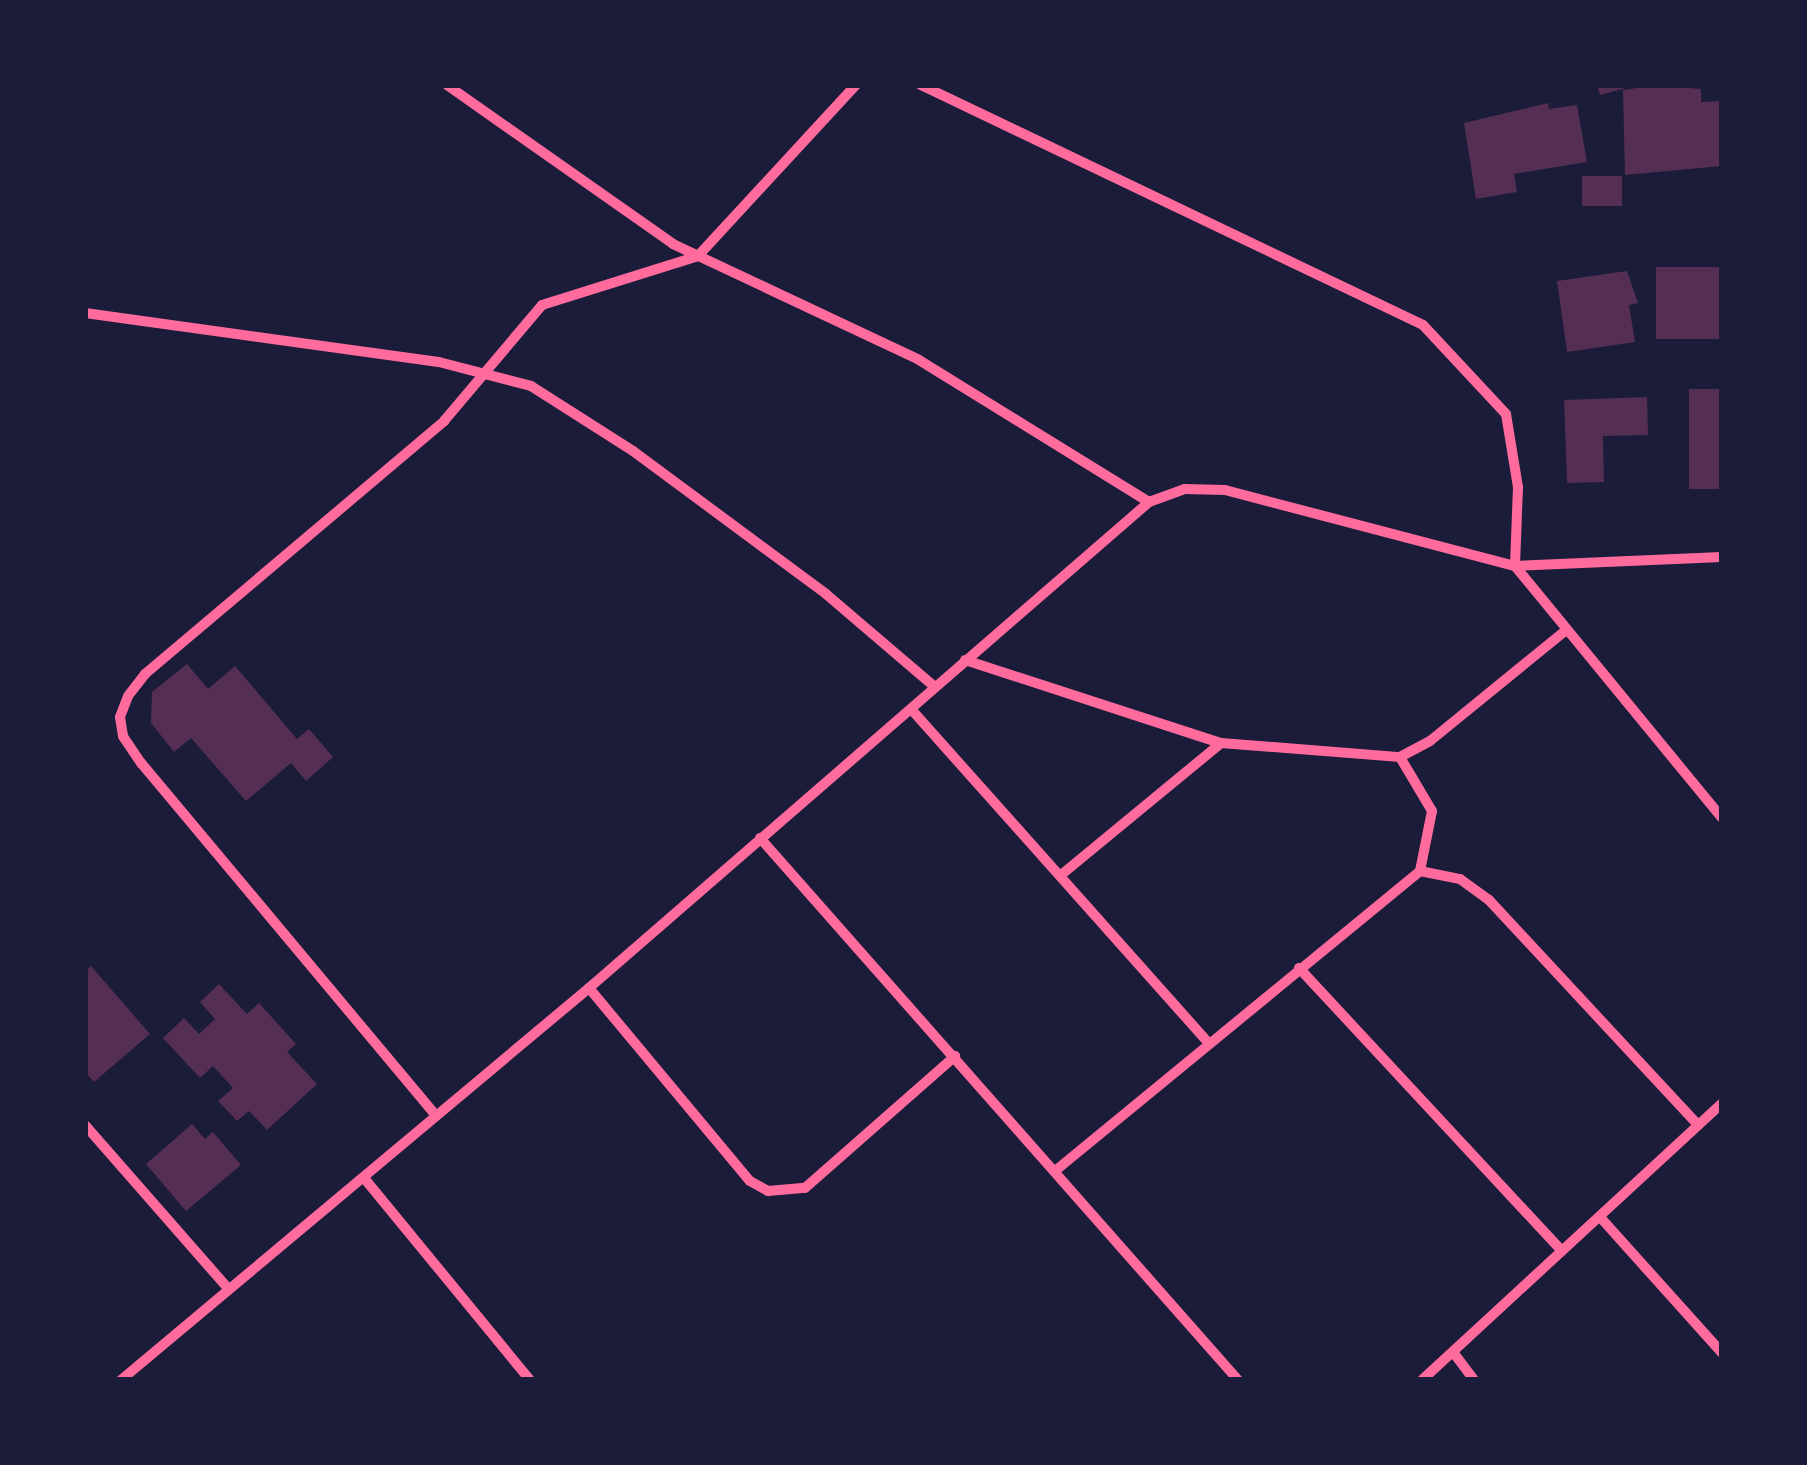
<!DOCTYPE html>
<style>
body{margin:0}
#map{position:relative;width:1807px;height:1465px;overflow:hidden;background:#1b1b3a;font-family:Barlow,sans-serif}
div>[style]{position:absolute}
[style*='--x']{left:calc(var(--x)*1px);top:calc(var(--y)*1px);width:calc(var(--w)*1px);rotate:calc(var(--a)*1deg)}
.building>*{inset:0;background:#542f53;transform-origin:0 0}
.minor>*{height:10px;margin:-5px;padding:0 5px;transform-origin:5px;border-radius:5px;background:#ff6b9d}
span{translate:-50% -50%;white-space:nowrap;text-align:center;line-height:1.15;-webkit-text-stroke:8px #1b1b3a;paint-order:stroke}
.frame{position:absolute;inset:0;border:88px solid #1b1b3a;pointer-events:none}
</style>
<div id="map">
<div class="building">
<div style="clip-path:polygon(1597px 85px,1632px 85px,1633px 86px,1600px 95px)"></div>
<div style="clip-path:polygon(1657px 85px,1701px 89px,1701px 102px,1721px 101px,1722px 166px,1625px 175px,1623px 90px)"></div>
<div style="clip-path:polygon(1548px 103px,1549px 109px,1577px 105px,1587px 162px,1514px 174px,1517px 192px,1476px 199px,1464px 123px)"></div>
<div style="left:1622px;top:176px;width:30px;height:40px;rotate:90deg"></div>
<div style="left:1722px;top:267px;width:72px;height:66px;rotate:90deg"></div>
<div style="clip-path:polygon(1627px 271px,1638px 303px,1629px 305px,1635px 342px,1567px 352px,1557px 281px)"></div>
<div style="left:1722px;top:389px;width:100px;height:33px;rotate:90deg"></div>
<div style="clip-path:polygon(1647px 397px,1648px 435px,1603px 436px,1604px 482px,1567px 483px,1564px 400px)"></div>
<div style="clip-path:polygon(187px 664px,208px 689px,235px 666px,297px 739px,309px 729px,333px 757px,306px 781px,291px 763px,246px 801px,191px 738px,174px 752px,151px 723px,152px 692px)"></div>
<div style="clip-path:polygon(91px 966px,150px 1034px,94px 1082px,85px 1072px,85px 971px)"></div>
<div style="clip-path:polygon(219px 984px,247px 1014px,259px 1003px,296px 1044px,287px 1052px,317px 1084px,267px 1130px,249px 1111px,237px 1121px,218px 1101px,233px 1088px,213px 1066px,200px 1078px,163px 1038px,184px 1018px,199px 1034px,215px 1019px,200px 1002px)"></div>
<div style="clip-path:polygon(192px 1124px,205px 1139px,213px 1132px,241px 1165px,186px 1211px,146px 1164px)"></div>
</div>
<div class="minor">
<div style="--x:447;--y:85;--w:276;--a:35.1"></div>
<div style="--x:673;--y:244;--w:272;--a:25.2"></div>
<div style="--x:919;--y:360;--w:270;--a:31.7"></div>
<div style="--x:921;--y:85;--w:556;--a:25.55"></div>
<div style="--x:1423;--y:325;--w:122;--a:47"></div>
<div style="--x:1506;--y:414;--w:74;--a:80.7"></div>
<div style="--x:1518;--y:487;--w:79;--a:92.2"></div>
<div style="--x:1515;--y:566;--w:326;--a:50.6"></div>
<div style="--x:85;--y:313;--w:357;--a:7.9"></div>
<div style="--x:439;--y:362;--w:95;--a:14.6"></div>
<div style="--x:531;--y:386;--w:121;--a:32.5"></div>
<div style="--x:633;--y:451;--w:240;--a:36.5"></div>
<div style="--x:826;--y:594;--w:143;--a:40.5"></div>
<div style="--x:965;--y:660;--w:269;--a:18"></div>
<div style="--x:1221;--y:743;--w:180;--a:4.5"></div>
<div style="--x:1400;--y:757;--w:34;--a:-28"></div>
<div style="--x:1430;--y:741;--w:174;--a:-39.2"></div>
<div style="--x:911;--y:709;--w:445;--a:48.3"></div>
<div style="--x:760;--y:838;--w:723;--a:48.59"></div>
<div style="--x:1420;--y:871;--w:41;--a:11.3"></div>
<div style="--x:1460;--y:879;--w:36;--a:36"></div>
<div style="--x:1489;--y:900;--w:307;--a:47.1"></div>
<div style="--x:1061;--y:875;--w:207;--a:-39.5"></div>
<div style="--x:1299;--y:968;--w:386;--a:47.1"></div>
<div style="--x:589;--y:988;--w:251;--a:50.2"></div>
<div style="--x:750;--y:1181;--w:21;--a:29"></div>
<div style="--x:768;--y:1191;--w:37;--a:-5"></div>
<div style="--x:805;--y:1188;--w:200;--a:-41.3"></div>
<div style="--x:433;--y:1112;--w:455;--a:-129.9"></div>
<div style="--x:141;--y:763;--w:32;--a:-124"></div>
<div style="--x:123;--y:736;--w:19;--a:-99"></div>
<div style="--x:120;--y:717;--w:22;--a:-69"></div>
<div style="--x:128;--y:696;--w:28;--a:-52"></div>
<div style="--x:145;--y:674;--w:392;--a:-40.2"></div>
<div style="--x:444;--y:421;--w:152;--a:-49.8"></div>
<div style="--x:542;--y:305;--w:164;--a:-17.4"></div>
<div style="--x:698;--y:256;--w:233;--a:-47.3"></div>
<div style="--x:85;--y:1125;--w:215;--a:48.8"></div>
<div style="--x:1055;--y:1171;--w:472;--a:-39.4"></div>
<div style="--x:1420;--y:871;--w:61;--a:-78.7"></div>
<div style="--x:1432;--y:811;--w:63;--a:-120.7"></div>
<div style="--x:364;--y:1178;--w:261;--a:50.6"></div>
<div style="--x:1600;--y:1217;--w:183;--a:48.1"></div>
<div style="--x:1453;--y:1352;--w:35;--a:53"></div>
<div style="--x:121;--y:1380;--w:610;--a:-39.95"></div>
<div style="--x:589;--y:988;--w:741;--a:-40.95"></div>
<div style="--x:1149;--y:502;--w:38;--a:-20"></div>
<div style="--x:1185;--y:489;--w:40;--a:1.4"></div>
<div style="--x:1225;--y:490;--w:300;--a:14.7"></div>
<div style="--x:1515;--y:566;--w:207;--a:-2.5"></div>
<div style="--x:1422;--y:1380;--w:408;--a:-42.7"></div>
</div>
<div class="frame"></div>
</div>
